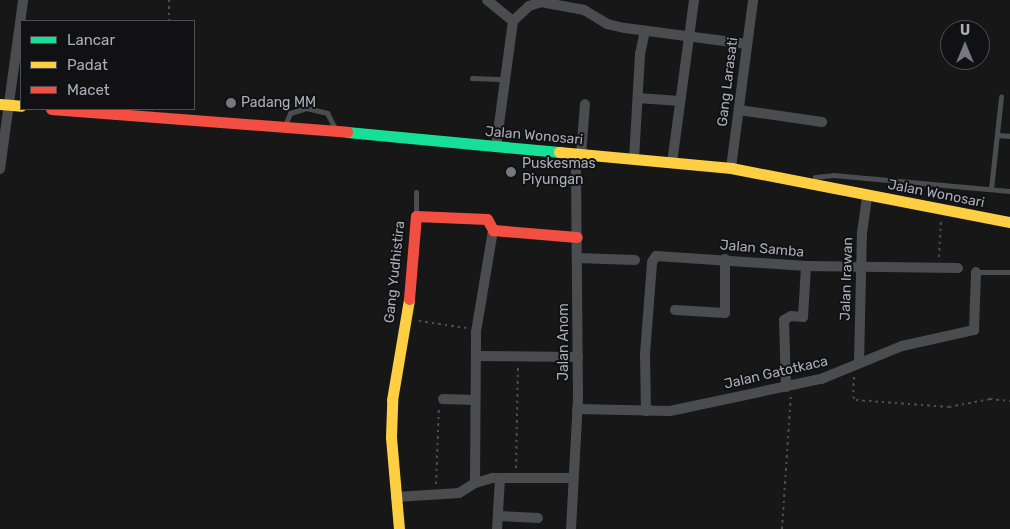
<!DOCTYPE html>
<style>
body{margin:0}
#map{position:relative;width:1010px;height:529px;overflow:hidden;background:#171717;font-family:Rubik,sans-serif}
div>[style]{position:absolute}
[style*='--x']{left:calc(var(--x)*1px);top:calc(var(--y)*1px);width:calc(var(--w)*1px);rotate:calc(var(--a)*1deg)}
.path>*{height:2px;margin-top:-1px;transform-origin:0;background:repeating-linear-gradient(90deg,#4d4e52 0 2.5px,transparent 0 6.5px)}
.lane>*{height:5px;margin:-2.5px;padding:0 2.5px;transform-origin:2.5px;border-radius:2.5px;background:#4b4c50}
.street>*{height:10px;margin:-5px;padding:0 5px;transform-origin:5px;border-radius:5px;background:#4b4c50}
.fast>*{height:11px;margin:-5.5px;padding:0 5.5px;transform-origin:5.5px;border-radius:5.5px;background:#16e098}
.slow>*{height:11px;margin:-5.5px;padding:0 5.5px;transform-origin:5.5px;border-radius:5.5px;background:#ffcf43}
.jam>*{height:11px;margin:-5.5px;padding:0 5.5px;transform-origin:5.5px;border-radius:5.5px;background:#f24e42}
.dots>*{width:14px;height:14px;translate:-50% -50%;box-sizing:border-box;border:2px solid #111113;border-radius:50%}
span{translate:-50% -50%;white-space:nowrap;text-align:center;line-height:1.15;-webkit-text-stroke:4px #111113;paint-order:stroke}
.street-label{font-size:14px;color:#a8adb8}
.poi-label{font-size:14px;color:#a8adb8}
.left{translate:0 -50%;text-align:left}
.legend{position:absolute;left:20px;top:20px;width:175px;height:90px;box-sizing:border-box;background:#111113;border:1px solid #4d4f55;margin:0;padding:6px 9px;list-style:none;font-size:15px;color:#a8adb8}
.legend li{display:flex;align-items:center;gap:10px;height:25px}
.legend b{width:25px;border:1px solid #4d4f55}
.north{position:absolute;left:940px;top:20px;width:50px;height:50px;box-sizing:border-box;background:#111113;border:1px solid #4d4f55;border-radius:50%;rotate:0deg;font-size:14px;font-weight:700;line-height:20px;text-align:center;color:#a8adb8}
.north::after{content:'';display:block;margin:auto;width:18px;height:22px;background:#757880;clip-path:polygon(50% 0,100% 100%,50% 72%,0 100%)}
</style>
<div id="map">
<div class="path">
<div style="--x:169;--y:0;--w:21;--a:90"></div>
<div style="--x:939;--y:257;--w:35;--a:-87"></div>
<div style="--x:419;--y:321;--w:48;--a:8.5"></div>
<div style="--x:854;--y:377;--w:20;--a:93"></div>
<div style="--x:853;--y:397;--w:4;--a:45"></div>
<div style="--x:856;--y:400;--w:93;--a:4.3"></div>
<div style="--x:949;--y:407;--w:42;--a:-11"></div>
<div style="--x:990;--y:399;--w:20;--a:6"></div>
<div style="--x:516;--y:468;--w:103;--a:-88.9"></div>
<div style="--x:436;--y:484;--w:77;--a:-87.8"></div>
<div style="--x:782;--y:529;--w:134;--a:-86.2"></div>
</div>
<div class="lane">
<div style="--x:472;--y:78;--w:34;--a:2"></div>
<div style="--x:286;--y:123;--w:11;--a:-68"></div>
<div style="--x:290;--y:113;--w:17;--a:-17"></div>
<div style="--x:306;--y:108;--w:22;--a:13"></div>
<div style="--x:327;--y:113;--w:17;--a:62"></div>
<div style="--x:997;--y:135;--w:13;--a:4"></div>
<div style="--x:815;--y:177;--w:18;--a:-6"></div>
<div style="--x:833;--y:175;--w:178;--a:5.2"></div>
<div style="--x:991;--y:189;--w:93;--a:-83.8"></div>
<div style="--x:416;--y:214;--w:22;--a:-90"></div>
<div style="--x:976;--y:272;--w:34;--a:0"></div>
</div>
<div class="street">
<div style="--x:487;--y:0;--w:33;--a:39"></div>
<div style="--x:513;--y:21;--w:127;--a:97.7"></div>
<div style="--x:513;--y:21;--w:22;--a:-43"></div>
<div style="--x:529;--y:6;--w:13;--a:-18"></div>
<div style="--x:541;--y:2;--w:44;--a:10.5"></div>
<div style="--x:584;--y:10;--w:27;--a:31"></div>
<div style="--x:607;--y:24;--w:18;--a:13"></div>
<div style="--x:625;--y:28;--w:123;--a:7.5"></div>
<div style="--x:638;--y:98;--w:42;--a:4.1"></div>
<div style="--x:739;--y:110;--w:84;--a:8.2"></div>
<div style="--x:581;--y:155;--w:51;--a:-85.5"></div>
<div style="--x:634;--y:159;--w:105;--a:-86.7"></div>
<div style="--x:640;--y:54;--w:24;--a:-78"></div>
<div style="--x:672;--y:163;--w:164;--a:-82.3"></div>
<div style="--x:731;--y:168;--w:169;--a:-82.5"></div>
<div style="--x:0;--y:169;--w:171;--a:-82.2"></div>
<div style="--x:577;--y:258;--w:58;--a:2"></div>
<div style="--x:675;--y:310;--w:50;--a:3.4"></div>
<div style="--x:725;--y:313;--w:54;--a:-90"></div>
<div style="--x:476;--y:356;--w:102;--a:0.6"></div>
<div style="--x:859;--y:363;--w:130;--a:-88.7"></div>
<div style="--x:862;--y:233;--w:37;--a:-82"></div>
<div style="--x:786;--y:387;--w:67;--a:-91.7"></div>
<div style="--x:784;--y:320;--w:8;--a:-30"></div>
<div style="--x:791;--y:316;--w:12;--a:5"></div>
<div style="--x:803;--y:317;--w:51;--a:-86.6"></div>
<div style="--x:443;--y:399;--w:31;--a:2"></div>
<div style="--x:577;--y:409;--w:93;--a:1.2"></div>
<div style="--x:670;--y:411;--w:154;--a:-12"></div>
<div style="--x:821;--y:379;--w:87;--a:-22.2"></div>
<div style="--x:902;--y:346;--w:74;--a:-12.5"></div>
<div style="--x:974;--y:330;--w:58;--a:-88"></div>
<div style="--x:646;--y:411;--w:57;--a:-91"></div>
<div style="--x:645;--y:354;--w:92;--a:-85.6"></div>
<div style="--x:652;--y:262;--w:7;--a:-56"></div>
<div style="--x:656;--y:256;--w:150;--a:3.8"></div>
<div style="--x:806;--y:266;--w:152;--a:0.8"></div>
<div style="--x:475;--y:483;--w:151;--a:-89.6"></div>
<div style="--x:476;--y:332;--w:103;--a:-80.5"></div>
<div style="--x:396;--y:497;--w:63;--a:-3.6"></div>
<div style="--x:459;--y:493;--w:19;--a:-32"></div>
<div style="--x:475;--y:483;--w:18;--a:-16"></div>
<div style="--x:492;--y:478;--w:81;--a:0"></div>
<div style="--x:499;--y:516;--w:39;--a:3"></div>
<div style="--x:497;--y:529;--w:51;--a:-86.6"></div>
<div style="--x:571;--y:529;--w:129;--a:-86.9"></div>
<div style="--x:578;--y:400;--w:245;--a:-90.5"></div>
</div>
<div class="fast">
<div style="--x:347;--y:132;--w:213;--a:5.4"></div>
</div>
<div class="slow">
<div style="--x:0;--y:104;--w:21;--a:5"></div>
<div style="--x:559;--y:152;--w:173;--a:5.3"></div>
<div style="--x:731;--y:168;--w:284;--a:11"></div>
<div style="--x:399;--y:529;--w:92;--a:-95"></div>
<div style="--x:391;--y:437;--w:37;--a:-88"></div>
<div style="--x:392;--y:400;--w:102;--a:-80.4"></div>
</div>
<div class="jam">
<div style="--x:51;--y:109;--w:297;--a:4.4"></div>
<div style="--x:409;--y:299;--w:83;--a:-85.2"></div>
<div style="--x:416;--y:216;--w:71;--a:2.4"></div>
<div style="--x:487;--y:219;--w:13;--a:61"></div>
<div style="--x:493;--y:230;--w:84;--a:4.8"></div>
</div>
<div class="dots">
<div style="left:231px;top:103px;background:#757880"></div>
<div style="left:511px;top:172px;background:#757880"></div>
</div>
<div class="street-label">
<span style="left:728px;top:82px;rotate:-83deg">Gang Larasati</span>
<span style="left:534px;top:136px;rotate:5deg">Jalan Wonosari</span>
<span style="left:936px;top:194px;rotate:11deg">Jalan Wonosari</span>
<span style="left:762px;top:249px;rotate:5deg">Jalan Samba</span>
<span style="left:395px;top:272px;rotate:-84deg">Gang Yudhistira</span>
<span style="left:847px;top:279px;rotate:-88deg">Jalan Irawan</span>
<span style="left:564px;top:342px;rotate:-90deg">Jalan Anom</span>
<span style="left:776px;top:373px;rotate:-13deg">Jalan Gatotkaca</span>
</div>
<div class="poi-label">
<span class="left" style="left:241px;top:103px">Padang MM</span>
<span class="left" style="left:522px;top:172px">Puskesmas<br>Piyungan</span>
</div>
<ul class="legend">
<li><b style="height:6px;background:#16e098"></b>Lancar</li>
<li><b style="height:6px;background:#ffcf43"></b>Padat</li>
<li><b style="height:6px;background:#f24e42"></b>Macet</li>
</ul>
<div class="north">U</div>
</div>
